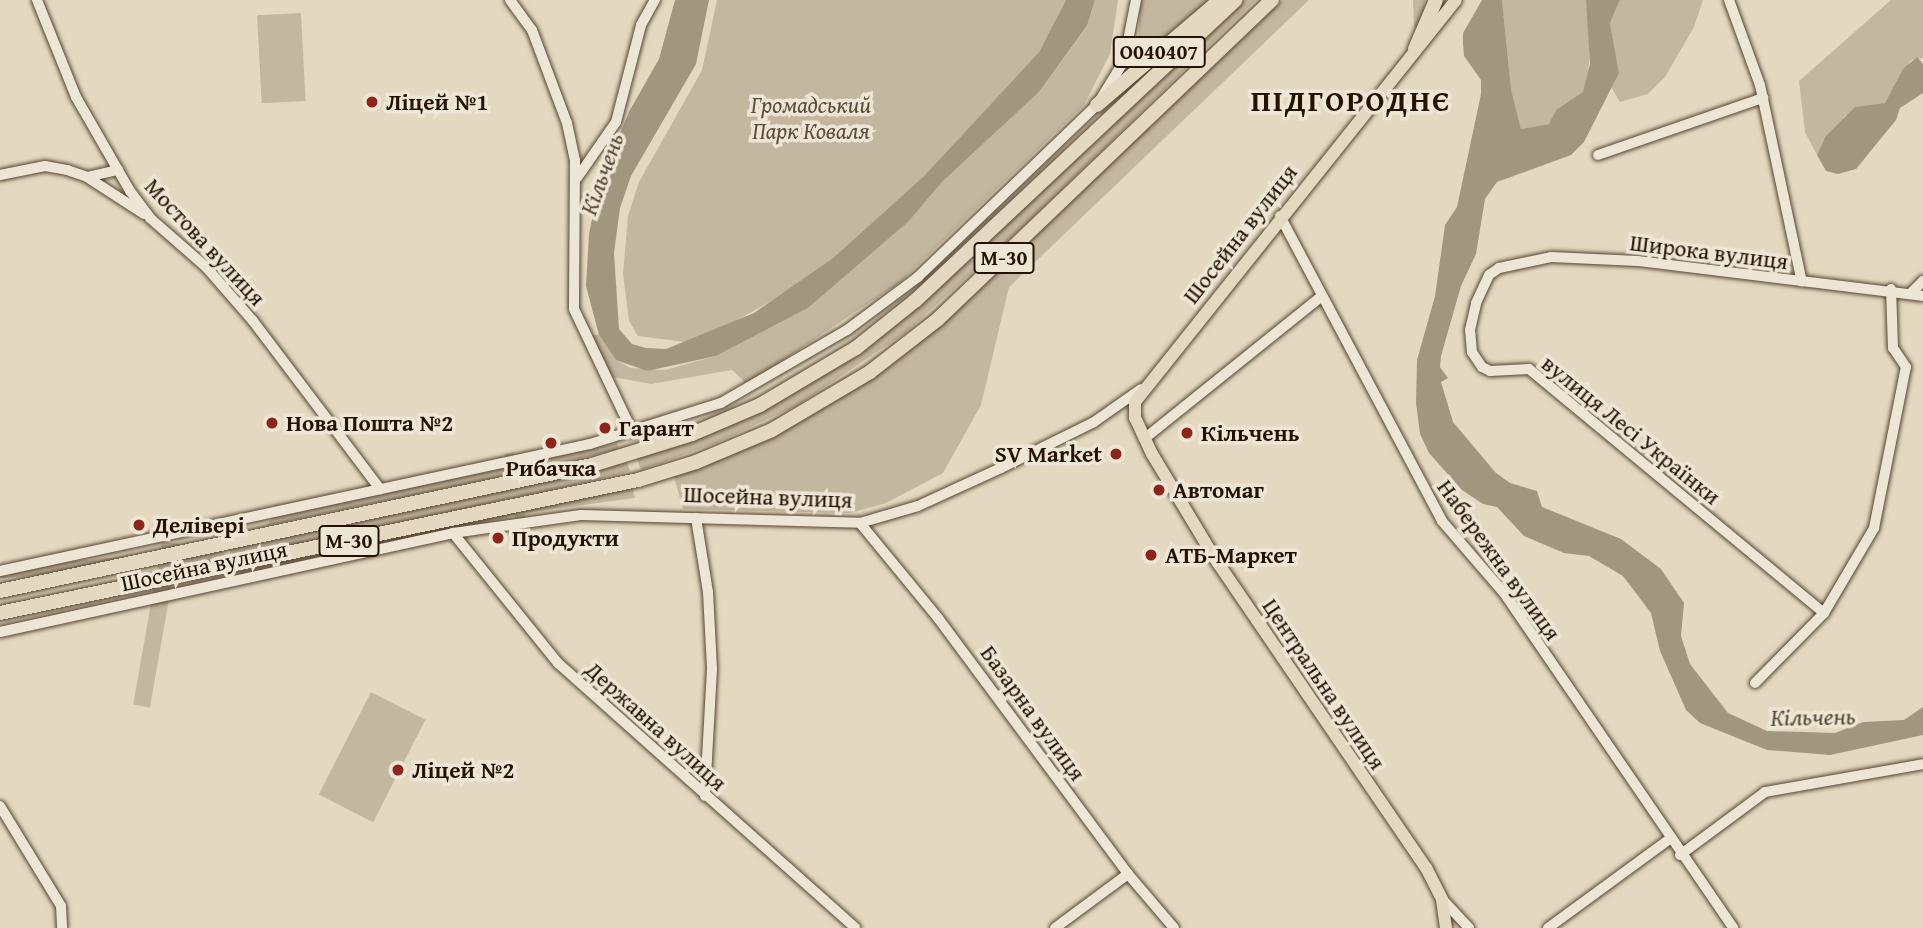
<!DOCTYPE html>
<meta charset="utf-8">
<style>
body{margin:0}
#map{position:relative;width:1923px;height:928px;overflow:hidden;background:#e4d9c0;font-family:"Gentium Book Plus",serif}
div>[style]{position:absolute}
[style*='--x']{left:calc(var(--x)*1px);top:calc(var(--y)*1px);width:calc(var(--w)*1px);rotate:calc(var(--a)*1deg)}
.green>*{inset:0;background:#c4b79f;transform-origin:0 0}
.water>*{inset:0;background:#a3967f}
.minor-tunnel>*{height:10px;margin-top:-5px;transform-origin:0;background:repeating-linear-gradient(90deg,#c7bba3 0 10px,transparent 0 15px)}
.roads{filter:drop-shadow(0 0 2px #554430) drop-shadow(0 0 2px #554430)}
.minor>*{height:10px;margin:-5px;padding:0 5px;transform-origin:5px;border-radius:5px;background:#ede6d6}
.major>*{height:12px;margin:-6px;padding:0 6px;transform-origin:6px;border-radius:6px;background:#e4d9c0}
.highway>*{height:14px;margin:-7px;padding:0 7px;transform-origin:7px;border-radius:7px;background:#e4d9c0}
.dots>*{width:19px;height:19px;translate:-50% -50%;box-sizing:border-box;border:4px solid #ede6d6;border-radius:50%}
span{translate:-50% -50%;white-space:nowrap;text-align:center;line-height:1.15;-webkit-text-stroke:7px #ede6d6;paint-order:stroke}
.shield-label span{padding:2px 5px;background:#ede6d6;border:2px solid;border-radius:5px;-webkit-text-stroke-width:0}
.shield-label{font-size:21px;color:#251300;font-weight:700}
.poi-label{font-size:23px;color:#251300;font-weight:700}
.left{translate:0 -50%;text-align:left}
.right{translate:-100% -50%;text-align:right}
.park-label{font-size:23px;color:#5d4c38;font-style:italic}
.street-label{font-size:23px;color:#251300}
.water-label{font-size:24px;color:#574733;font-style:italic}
.district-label{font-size:30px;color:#251300;font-weight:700;letter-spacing:2px}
</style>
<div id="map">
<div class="green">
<div style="clip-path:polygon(717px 0,1066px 0,1039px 52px,924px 176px,833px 258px,791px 290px,725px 327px,685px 342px,638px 336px,629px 321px,623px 274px,628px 216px,639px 182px,702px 70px)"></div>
<div style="clip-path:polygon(1095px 0,1118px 0,1110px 54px,1084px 105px,899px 283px,747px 384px,732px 370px,651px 384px,613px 377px,588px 335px,599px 335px,616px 360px,631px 368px,665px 370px,716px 356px,808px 308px,908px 222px,942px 182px,1039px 92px,1087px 27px)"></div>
<div style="clip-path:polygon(1141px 0,1211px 0,1124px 75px,1138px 38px)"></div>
<div style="clip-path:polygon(1243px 0,1256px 0,1028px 222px,905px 333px,798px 405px,716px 443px,641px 470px,637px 458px,683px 443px,837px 365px)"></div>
<div style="clip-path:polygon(1283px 0,1309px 0,1009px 287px,981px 405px,943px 473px,886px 503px,850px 513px,683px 509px,674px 477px,773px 436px,857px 388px,910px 350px)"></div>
<div style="clip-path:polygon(1413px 0,1425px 0,1421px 26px,1414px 27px)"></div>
<div style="clip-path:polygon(1502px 0,1586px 0,1591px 32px,1588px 78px,1583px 93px,1557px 110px,1549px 124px,1521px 129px,1511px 89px)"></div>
<div style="clip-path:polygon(1620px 0,1703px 0,1694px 27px,1665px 77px,1648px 94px,1620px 102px,1610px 85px,1619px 73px,1610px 23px)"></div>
<div style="clip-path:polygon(1891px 0,1923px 0,1923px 58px,1911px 60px,1885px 103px,1845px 116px,1840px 126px,1825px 137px,1817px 155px,1805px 132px,1799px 81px)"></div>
<div style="left:301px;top:13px;width:88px;height:44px;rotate:87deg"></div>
<div style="clip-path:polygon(617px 443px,619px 449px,539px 468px,265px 526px,273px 518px)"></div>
<div style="clip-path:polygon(626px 461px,630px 471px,588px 482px,231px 558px,229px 547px)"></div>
<div style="clip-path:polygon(632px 487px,635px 498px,524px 513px,240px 574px,237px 567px)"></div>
<div style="left:162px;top:541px;width:17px;height:166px;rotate:10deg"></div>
<div style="left:223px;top:548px;width:11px;height:228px;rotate:85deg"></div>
<div style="left:371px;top:692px;width:61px;height:115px;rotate:27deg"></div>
</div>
<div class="water">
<div style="clip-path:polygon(675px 0,709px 0,696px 64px,631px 176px,620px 208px,614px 253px,619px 329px,632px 344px,646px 348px,666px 349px,754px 313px,833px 258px,924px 176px,1039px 52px,1066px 0,1095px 0,1087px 26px,1039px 92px,942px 182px,908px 222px,808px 308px,716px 356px,647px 371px,616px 360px,599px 335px,586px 286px,589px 234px,600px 179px,630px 110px,659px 59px)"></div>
<div style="clip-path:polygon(1482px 0,1502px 0,1511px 89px,1521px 129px,1549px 124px,1556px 110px,1583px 92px,1590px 64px,1586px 0,1620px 0,1610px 23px,1619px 73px,1584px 142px,1571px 155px,1497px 182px,1485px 199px,1476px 254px,1461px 286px,1441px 356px,1440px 367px,1448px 378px,1441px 382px,1453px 422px,1496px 473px,1510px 483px,1537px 491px,1542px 507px,1621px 539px,1661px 569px,1684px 603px,1681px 636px,1690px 664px,1728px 713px,1767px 731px,1835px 733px,1863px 722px,1904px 720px,1923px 707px,1923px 735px,1830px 755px,1767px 750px,1700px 723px,1686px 710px,1660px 651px,1651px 613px,1623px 576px,1589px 556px,1564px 553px,1524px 536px,1497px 507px,1483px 504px,1462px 490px,1429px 453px,1420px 434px,1416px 403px,1417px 360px,1435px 296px,1445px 225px,1457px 207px,1481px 94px,1481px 80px,1464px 56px,1463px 44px,1463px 33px)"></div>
<div style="clip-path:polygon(1917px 57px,1923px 64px,1923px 93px,1900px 108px,1896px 120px,1856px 169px,1838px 174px,1826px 171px,1817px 155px,1825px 137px,1855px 107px,1885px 103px,1903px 69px)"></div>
</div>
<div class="minor-tunnel">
<div style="--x:509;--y:453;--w:85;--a:79.9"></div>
</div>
<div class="roads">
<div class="minor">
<div style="--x:37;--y:0;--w:105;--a:68.1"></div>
<div style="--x:76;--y:97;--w:108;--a:60.1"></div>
<div style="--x:130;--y:191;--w:34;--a:53"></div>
<div style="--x:150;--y:218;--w:74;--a:41.2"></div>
<div style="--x:206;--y:267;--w:72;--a:49"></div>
<div style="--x:253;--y:321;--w:211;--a:52.9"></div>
<div style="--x:510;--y:0;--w:37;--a:54"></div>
<div style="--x:532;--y:30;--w:99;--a:69.4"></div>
<div style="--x:567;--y:123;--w:38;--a:78"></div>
<div style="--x:575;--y:160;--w:149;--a:90.4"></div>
<div style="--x:574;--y:309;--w:137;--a:64.6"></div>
<div style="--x:1729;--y:0;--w:90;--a:70"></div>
<div style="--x:1760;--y:85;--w:201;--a:78"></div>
<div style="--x:1598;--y:155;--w:175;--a:-19.1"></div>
<div style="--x:0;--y:175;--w:46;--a:-11.3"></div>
<div style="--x:45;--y:166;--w:22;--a:10"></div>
<div style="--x:67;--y:170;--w:21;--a:19"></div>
<div style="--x:87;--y:177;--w:68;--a:33"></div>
<div style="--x:87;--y:177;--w:32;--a:-13"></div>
<div style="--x:577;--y:178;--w:68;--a:-55.1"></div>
<div style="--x:616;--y:122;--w:100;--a:-75.5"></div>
<div style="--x:641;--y:25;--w:29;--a:-61"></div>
<div style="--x:1280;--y:216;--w:345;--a:62"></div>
<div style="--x:1442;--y:521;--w:95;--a:49.3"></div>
<div style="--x:1504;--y:593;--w:406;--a:55.6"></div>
<div style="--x:1912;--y:292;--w:16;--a:-45"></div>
<div style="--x:1144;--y:439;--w:228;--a:-38.8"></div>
<div style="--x:696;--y:518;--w:75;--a:80.8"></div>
<div style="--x:708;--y:592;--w:77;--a:87"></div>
<div style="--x:712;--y:669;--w:127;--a:93.2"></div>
<div style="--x:860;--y:523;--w:123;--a:50.6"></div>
<div style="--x:938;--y:618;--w:319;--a:53.4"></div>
<div style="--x:1128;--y:874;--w:71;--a:49.6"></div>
<div style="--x:453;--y:533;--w:167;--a:51.1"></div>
<div style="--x:558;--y:663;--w:398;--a:41.7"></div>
<div style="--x:0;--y:571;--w:604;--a:-12.15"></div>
<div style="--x:590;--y:444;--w:137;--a:-17.4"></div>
<div style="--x:721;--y:403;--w:146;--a:-30.1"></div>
<div style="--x:847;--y:330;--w:89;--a:-36.7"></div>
<div style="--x:918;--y:277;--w:248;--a:-43.9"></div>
<div style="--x:1097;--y:105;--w:52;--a:-58.5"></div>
<div style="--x:1124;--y:61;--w:62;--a:-78.9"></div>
<div style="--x:1824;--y:613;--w:383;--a:-140.4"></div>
<div style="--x:1529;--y:369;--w:39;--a:177"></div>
<div style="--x:1490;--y:371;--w:9;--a:-153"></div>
<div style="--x:1482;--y:367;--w:18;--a:-124"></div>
<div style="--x:1472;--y:352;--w:22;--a:-95"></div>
<div style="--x:1470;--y:330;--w:28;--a:-77"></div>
<div style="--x:1476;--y:303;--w:31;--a:-65"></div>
<div style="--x:1489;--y:275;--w:12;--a:-35"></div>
<div style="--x:1499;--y:268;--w:53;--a:-11.9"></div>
<div style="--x:1551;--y:257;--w:87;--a:2.6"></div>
<div style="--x:1638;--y:261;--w:287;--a:7"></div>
<div style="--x:0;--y:632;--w:464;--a:-12.3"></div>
<div style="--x:453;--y:533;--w:129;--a:-8"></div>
<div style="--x:581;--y:515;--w:279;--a:1.6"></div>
<div style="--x:860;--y:523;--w:60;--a:-16.3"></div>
<div style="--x:918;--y:506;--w:91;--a:-24.6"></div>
<div style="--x:1001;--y:468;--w:104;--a:-26.3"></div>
<div style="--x:1094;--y:422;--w:57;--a:-35.1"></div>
<div style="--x:1755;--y:683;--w:98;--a:-45.4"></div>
<div style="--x:1824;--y:613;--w:99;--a:-59.5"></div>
<div style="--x:1874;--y:528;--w:164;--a:-78.8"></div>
<div style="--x:1906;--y:367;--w:23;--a:-124"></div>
<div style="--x:1893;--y:348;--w:59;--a:-91.9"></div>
<div style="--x:0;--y:806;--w:117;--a:58.6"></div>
<div style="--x:61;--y:906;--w:22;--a:87"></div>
<div style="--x:1680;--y:855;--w:106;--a:-36.5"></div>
<div style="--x:1765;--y:792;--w:160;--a:-10"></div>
<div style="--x:1442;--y:899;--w:40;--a:47"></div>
<div style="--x:1055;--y:928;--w:91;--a:-36.5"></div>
<div style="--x:1548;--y:928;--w:152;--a:-36.2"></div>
</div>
<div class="major">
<div style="--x:1446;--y:928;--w:29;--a:-98"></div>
<div style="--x:1442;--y:899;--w:35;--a:-117"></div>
<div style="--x:1426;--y:868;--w:376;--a:-124.3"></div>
<div style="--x:1214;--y:557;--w:120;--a:-121"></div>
<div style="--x:1152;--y:454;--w:40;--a:-115"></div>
<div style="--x:1135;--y:418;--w:16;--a:-90"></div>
<div style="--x:1135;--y:402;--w:514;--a:-51.39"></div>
</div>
<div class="highway">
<div style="--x:1415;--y:49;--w:53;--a:-66.8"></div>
<div style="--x:1097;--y:105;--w:162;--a:-40.5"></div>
<div style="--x:0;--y:591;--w:605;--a:-12.02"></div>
<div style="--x:592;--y:465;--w:105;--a:-17.2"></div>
<div style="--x:692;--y:434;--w:74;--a:-23.1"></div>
<div style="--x:760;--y:405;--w:112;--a:-30.7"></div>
<div style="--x:856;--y:348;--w:77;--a:-38.7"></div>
<div style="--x:916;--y:300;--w:438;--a:-43.2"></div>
<div style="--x:0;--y:613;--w:652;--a:-11.78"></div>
<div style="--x:638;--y:480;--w:61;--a:-17.2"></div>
<div style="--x:696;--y:462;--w:82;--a:-22.8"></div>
<div style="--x:772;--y:430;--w:114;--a:-30.6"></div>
<div style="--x:870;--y:372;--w:86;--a:-37.9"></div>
<div style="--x:938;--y:319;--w:462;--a:-43.7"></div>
</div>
</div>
<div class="dots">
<div style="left:372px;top:102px;background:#8f2418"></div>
<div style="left:272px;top:423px;background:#8f2418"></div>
<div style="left:605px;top:428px;background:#8f2418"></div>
<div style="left:1187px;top:433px;background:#8f2418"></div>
<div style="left:551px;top:443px;background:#8f2418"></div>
<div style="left:1116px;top:454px;background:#8f2418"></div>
<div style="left:1159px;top:490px;background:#8f2418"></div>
<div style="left:139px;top:525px;background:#8f2418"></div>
<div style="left:498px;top:538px;background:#8f2418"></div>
<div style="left:1151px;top:555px;background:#8f2418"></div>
<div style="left:398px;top:770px;background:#8f2418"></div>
</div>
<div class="shield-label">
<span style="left:1159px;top:52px">О040407</span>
<span style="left:1004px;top:258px">М-30</span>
<span style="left:349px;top:541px">М-30</span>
</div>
<div class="poi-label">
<span class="left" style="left:386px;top:102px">Ліцей №1</span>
<span class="left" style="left:286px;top:423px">Нова Пошта №2</span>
<span class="left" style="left:619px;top:428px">Гарант</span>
<span class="left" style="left:1201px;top:433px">Кільчень</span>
<span class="right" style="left:1102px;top:454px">SV Market</span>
<span style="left:551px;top:468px">Рибачка</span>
<span class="left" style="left:1173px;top:490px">Автомаг</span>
<span class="left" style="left:153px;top:525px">Делівері</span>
<span class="left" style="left:512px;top:538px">Продукти</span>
<span class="left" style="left:1165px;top:555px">АТБ-Маркет</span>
<span class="left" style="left:412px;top:770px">Ліцей №2</span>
</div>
<div class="park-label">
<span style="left:811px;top:118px">Громадський<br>Парк Коваля</span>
</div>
<div class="street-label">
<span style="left:1240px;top:234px;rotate:-52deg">Шосейна вулиця</span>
<span style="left:205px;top:242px;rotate:47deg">Мостова вулиця</span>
<span style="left:1709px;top:252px;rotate:7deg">Широка вулиця</span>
<span style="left:1631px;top:430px;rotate:39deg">вулиця Лесі Українки</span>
<span style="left:768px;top:497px;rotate:2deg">Шосейна вулиця</span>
<span style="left:1499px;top:560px;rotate:54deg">Набережна вулиця</span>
<span style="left:204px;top:566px;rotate:-12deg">Шосейна вулиця</span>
<span style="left:1324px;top:684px;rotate:56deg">Центральна вулиця</span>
<span style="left:1033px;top:713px;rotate:54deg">Базарна вулиця</span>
<span style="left:656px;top:726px;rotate:42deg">Державна вулиця</span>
</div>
<div class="water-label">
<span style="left:602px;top:174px;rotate:-70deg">Кільчень</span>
<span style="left:1813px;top:717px;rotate:-1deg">Кільчень</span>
</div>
<div class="district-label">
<span style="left:1351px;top:100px">ПІДГОРОДНЄ</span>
</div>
</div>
